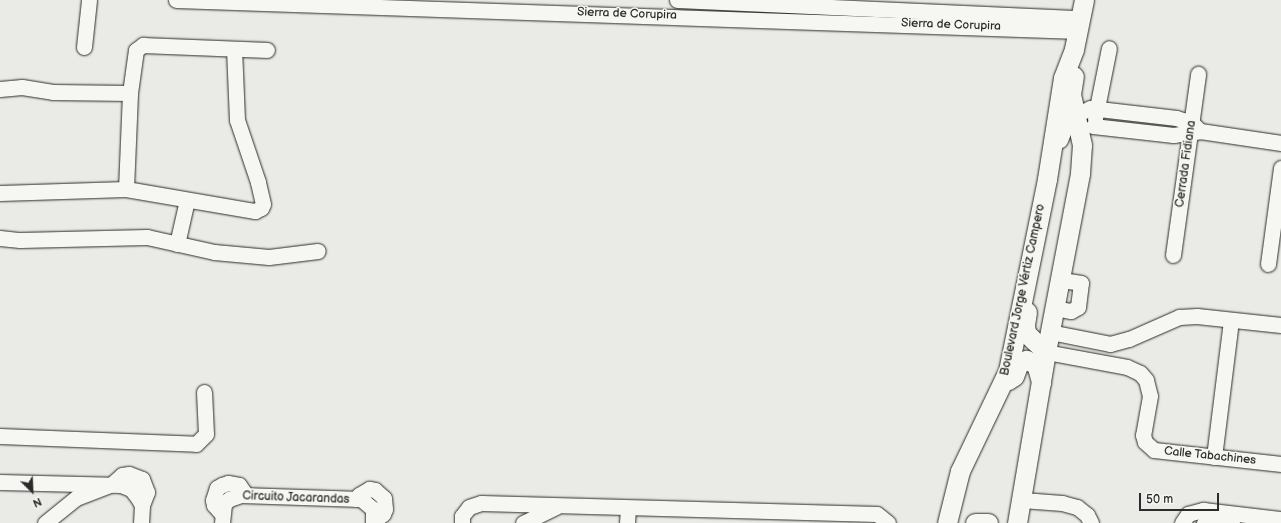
<!DOCTYPE html>
<meta charset="utf-8">
<style>
body{margin:0}
#map{position:relative;width:1281px;height:523px;overflow:hidden;background:#eaeae6;font-family:"Balsamiq Sans",sans-serif}
div>[style]{position:absolute}
[style*='--x']{left:calc(var(--x)*1px);top:calc(var(--y)*1px);width:calc(var(--w)*1px);rotate:calc(var(--a)*1deg)}
.roads{filter:drop-shadow(0 0 1px #2b2b2b) drop-shadow(0 0 1px #2b2b2b)}
.minor>*{height:15px;margin:-7.5px;padding:0 7.5px;transform-origin:7.5px;border-radius:7.5px;background:#f6f6f2}
.major>*{height:19px;margin:-9.5px;padding:0 9.5px;transform-origin:9.5px;border-radius:9.5px;background:#f6f6f2}
span{translate:-50% -50%;white-space:nowrap;text-align:center;line-height:1.15;-webkit-text-stroke:3px #f6f6f2;paint-order:stroke}
.street-label{font-size:12px;color:#2b2b2b}
.north{position:absolute;left:12px;top:471px;width:40px;height:40px;-webkit-text-stroke:3px #f6f6f2;paint-order:stroke;rotate:156deg;font-size:11px;font-weight:700;line-height:16px;text-align:center;color:#2b2b2b}
.north::after{content:'';display:block;margin:auto;width:14px;height:18px;background:#2b2b2b;clip-path:polygon(50% 0,100% 100%,50% 72%,0 100%)}
.scale{position:absolute;left:1139px;top:493px;width:80px;height:18px;box-sizing:border-box;border:2px solid #2b2b2b;border-top:0;padding-left:5px;font-size:12px;line-height:14px;white-space:nowrap;color:#2b2b2b;-webkit-text-stroke:3px #f6f6f2;paint-order:stroke}
</style>
<div id="map">
<div class="roads">
<div class="minor">
<div style="--x:176;--y:0;--w:903;--a:1.97"></div>
<div style="--x:677;--y:0;--w:403;--a:2.6"></div>
<div style="--x:84;--y:47;--w:47;--a:-83.9"></div>
<div style="--x:0;--y:89;--w:22;--a:-5"></div>
<div style="--x:22;--y:87;--w:31;--a:9"></div>
<div style="--x:53;--y:92;--w:77;--a:0.7"></div>
<div style="--x:1095;--y:118;--w:71;--a:-78.7"></div>
<div style="--x:1093;--y:126;--w:81;--a:6.4"></div>
<div style="--x:1173;--y:135;--w:27;--a:-8"></div>
<div style="--x:1200;--y:131;--w:82;--a:8.4"></div>
<div style="--x:1060;--y:140;--w:24;--a:-68"></div>
<div style="--x:1069;--y:118;--w:23;--a:-25"></div>
<div style="--x:1090;--y:108;--w:87;--a:6.6"></div>
<div style="--x:1176;--y:118;--w:17;--a:17"></div>
<div style="--x:1192;--y:123;--w:11;--a:45"></div>
<div style="--x:126;--y:189;--w:96;--a:-87.6"></div>
<div style="--x:130;--y:93;--w:43;--a:-82.1"></div>
<div style="--x:136;--y:50;--w:9;--a:-36"></div>
<div style="--x:143;--y:45;--w:124;--a:2.3"></div>
<div style="--x:0;--y:193;--w:126;--a:-1.8"></div>
<div style="--x:126;--y:189;--w:131;--a:9.7"></div>
<div style="--x:255;--y:211;--w:7;--a:-27"></div>
<div style="--x:261;--y:208;--w:4;--a:-63"></div>
<div style="--x:263;--y:204;--w:23;--a:-103"></div>
<div style="--x:258;--y:182;--w:65;--a:-108.7"></div>
<div style="--x:237;--y:120;--w:71;--a:-92.4"></div>
<div style="--x:0;--y:238;--w:20;--a:6"></div>
<div style="--x:20;--y:240;--w:127;--a:-1.4"></div>
<div style="--x:147;--y:237;--w:69;--a:12.6"></div>
<div style="--x:214;--y:252;--w:55;--a:5.2"></div>
<div style="--x:269;--y:257;--w:49;--a:-7"></div>
<div style="--x:177;--y:244;--w:45;--a:-77.2"></div>
<div style="--x:1173;--y:255;--w:183;--a:-82.1"></div>
<div style="--x:1268;--y:264;--w:97;--a:-82.3"></div>
<div style="--x:1055;--y:308;--w:16;--a:11"></div>
<div style="--x:1071;--y:311;--w:8;--a:-30"></div>
<div style="--x:1078;--y:307;--w:24;--a:-83"></div>
<div style="--x:1081;--y:283;--w:20;--a:-171"></div>
<div style="--x:1050;--y:332;--w:61;--a:11.3"></div>
<div style="--x:1110;--y:344;--w:20;--a:-15"></div>
<div style="--x:1129;--y:339;--w:55;--a:-23.7"></div>
<div style="--x:1179;--y:317;--w:18;--a:-3"></div>
<div style="--x:1197;--y:316;--w:84;--a:6.1"></div>
<div style="--x:1046;--y:352;--w:82;--a:10.5"></div>
<div style="--x:1127;--y:367;--w:14;--a:25"></div>
<div style="--x:1140;--y:373;--w:9;--a:49"></div>
<div style="--x:1146;--y:380;--w:16;--a:76"></div>
<div style="--x:1150;--y:396;--w:40;--a:100"></div>
<div style="--x:1143;--y:435;--w:7;--a:74"></div>
<div style="--x:1145;--y:442;--w:12;--a:42"></div>
<div style="--x:1154;--y:450;--w:128;--a:6.3"></div>
<div style="--x:0;--y:436;--w:196;--a:2.3"></div>
<div style="--x:196;--y:444;--w:14;--a:-45"></div>
<div style="--x:206;--y:434;--w:42;--a:-92.7"></div>
<div style="--x:1214;--y:457;--w:138;--a:-82.9"></div>
<div style="--x:0;--y:482;--w:121;--a:1.4"></div>
<div style="--x:121;--y:485;--w:11;--a:22"></div>
<div style="--x:131;--y:489;--w:11;--a:52"></div>
<div style="--x:138;--y:498;--w:8;--a:60"></div>
<div style="--x:142;--y:505;--w:18;--a:93"></div>
<div style="--x:356;--y:499;--w:5;--a:-53"></div>
<div style="--x:359;--y:495;--w:12;--a:-31"></div>
<div style="--x:369;--y:489;--w:6;--a:9"></div>
<div style="--x:375;--y:490;--w:12;--a:42"></div>
<div style="--x:384;--y:498;--w:11;--a:85"></div>
<div style="--x:385;--y:509;--w:5;--a:112"></div>
<div style="--x:383;--y:514;--w:12;--a:145"></div>
<div style="--x:1022;--y:500;--w:40;--a:4.3"></div>
<div style="--x:1062;--y:503;--w:16;--a:15"></div>
<div style="--x:1077;--y:507;--w:13;--a:39"></div>
<div style="--x:1087;--y:515;--w:9;--a:63"></div>
<div style="--x:222;--y:514;--w:12;--a:-132"></div>
<div style="--x:214;--y:505;--w:5;--a:-101"></div>
<div style="--x:213;--y:500;--w:13;--a:-72"></div>
<div style="--x:217;--y:488;--w:6;--a:-31"></div>
<div style="--x:222;--y:485;--w:6;--a:-18"></div>
<div style="--x:228;--y:483;--w:11;--a:10"></div>
<div style="--x:239;--y:485;--w:12;--a:55"></div>
<div style="--x:45;--y:523;--w:40;--a:-39"></div>
<div style="--x:76;--y:498;--w:39;--a:-21"></div>
<div style="--x:112;--y:484;--w:13;--a:-42"></div>
<div style="--x:122;--y:475;--w:7;--a:-8"></div>
<div style="--x:129;--y:474;--w:14;--a:21"></div>
<div style="--x:142;--y:479;--w:14;--a:69"></div>
<div style="--x:147;--y:492;--w:14;--a:111"></div>
<div style="--x:222;--y:523;--w:19;--a:-84"></div>
<div style="--x:224;--y:504;--w:7;--a:-45"></div>
<div style="--x:229;--y:499;--w:13;--a:-18"></div>
<div style="--x:241;--y:495;--w:120;--a:1.9"></div>
<div style="--x:361;--y:499;--w:16;--a:40"></div>
<div style="--x:373;--y:509;--w:14;--a:90"></div>
<div style="--x:462;--y:523;--w:7;--a:-90"></div>
<div style="--x:462;--y:516;--w:11;--a:-52"></div>
<div style="--x:469;--y:507;--w:13;--a:-18"></div>
<div style="--x:481;--y:503;--w:396;--a:1.6"></div>
<div style="--x:877;--y:514;--w:14;--a:39"></div>
<div style="--x:523;--y:523;--w:37;--a:-26"></div>
<div style="--x:627;--y:523;--w:15;--a:-86"></div>
<div style="--x:1182;--y:523;--w:11;--a:-56"></div>
<div style="--x:1188;--y:514;--w:16;--a:-15"></div>
<div style="--x:1203;--y:510;--w:79;--a:6.6"></div>
<div style="--x:1204;--y:523;--w:28;--a:0"></div>
</div>
<div class="major">
<div style="--x:1027;--y:312;--w:13;--a:99"></div>
<div style="--x:1025;--y:325;--w:8;--a:83"></div>
<div style="--x:1026;--y:333;--w:28;--a:44"></div>
<div style="--x:1008;--y:380;--w:7;--a:-34"></div>
<div style="--x:1014;--y:376;--w:14;--a:-69"></div>
<div style="--x:1019;--y:363;--w:8;--a:-23"></div>
<div style="--x:1026;--y:360;--w:11;--a:22"></div>
<div style="--x:1036;--y:364;--w:19;--a:74"></div>
<div style="--x:947;--y:523;--w:54;--a:-76"></div>
<div style="--x:960;--y:471;--w:111;--a:-64.4"></div>
<div style="--x:1008;--y:371;--w:196;--a:-78.5"></div>
<div style="--x:1047;--y:179;--w:102;--a:-81"></div>
<div style="--x:1063;--y:78;--w:31;--a:-69"></div>
<div style="--x:1074;--y:49;--w:50;--a:-78.5"></div>
<div style="--x:975;--y:523;--w:13;--a:0"></div>
<div style="--x:1017;--y:523;--w:173;--a:-80.4"></div>
<div style="--x:1046;--y:352;--w:182;--a:-79.2"></div>
<div style="--x:1080;--y:173;--w:28;--a:-86"></div>
<div style="--x:1082;--y:145;--w:52;--a:-102.2"></div>
<div style="--x:1071;--y:94;--w:18;--a:-81"></div>
</div>
</div>
<div class="street-label">
<span style="left:627px;top:14px;rotate:2deg">Sierra de Corupira</span>
<span style="left:951px;top:25px;rotate:2deg">Sierra de Corupira</span>
<span style="left:1186px;top:164px;rotate:-82deg">Cerrada Fidiana</span>
<span style="left:1023px;top:290px;rotate:-78deg">Boulevard Jorge Vértiz Campero</span>
<span style="left:1210px;top:456px;rotate:6deg">Calle Tabachines</span>
<span style="left:296px;top:498px;rotate:2deg">Circuito Jacarandas</span>
</div>
<div class="north">N</div>
<div class="scale">50 m</div>
</div>
